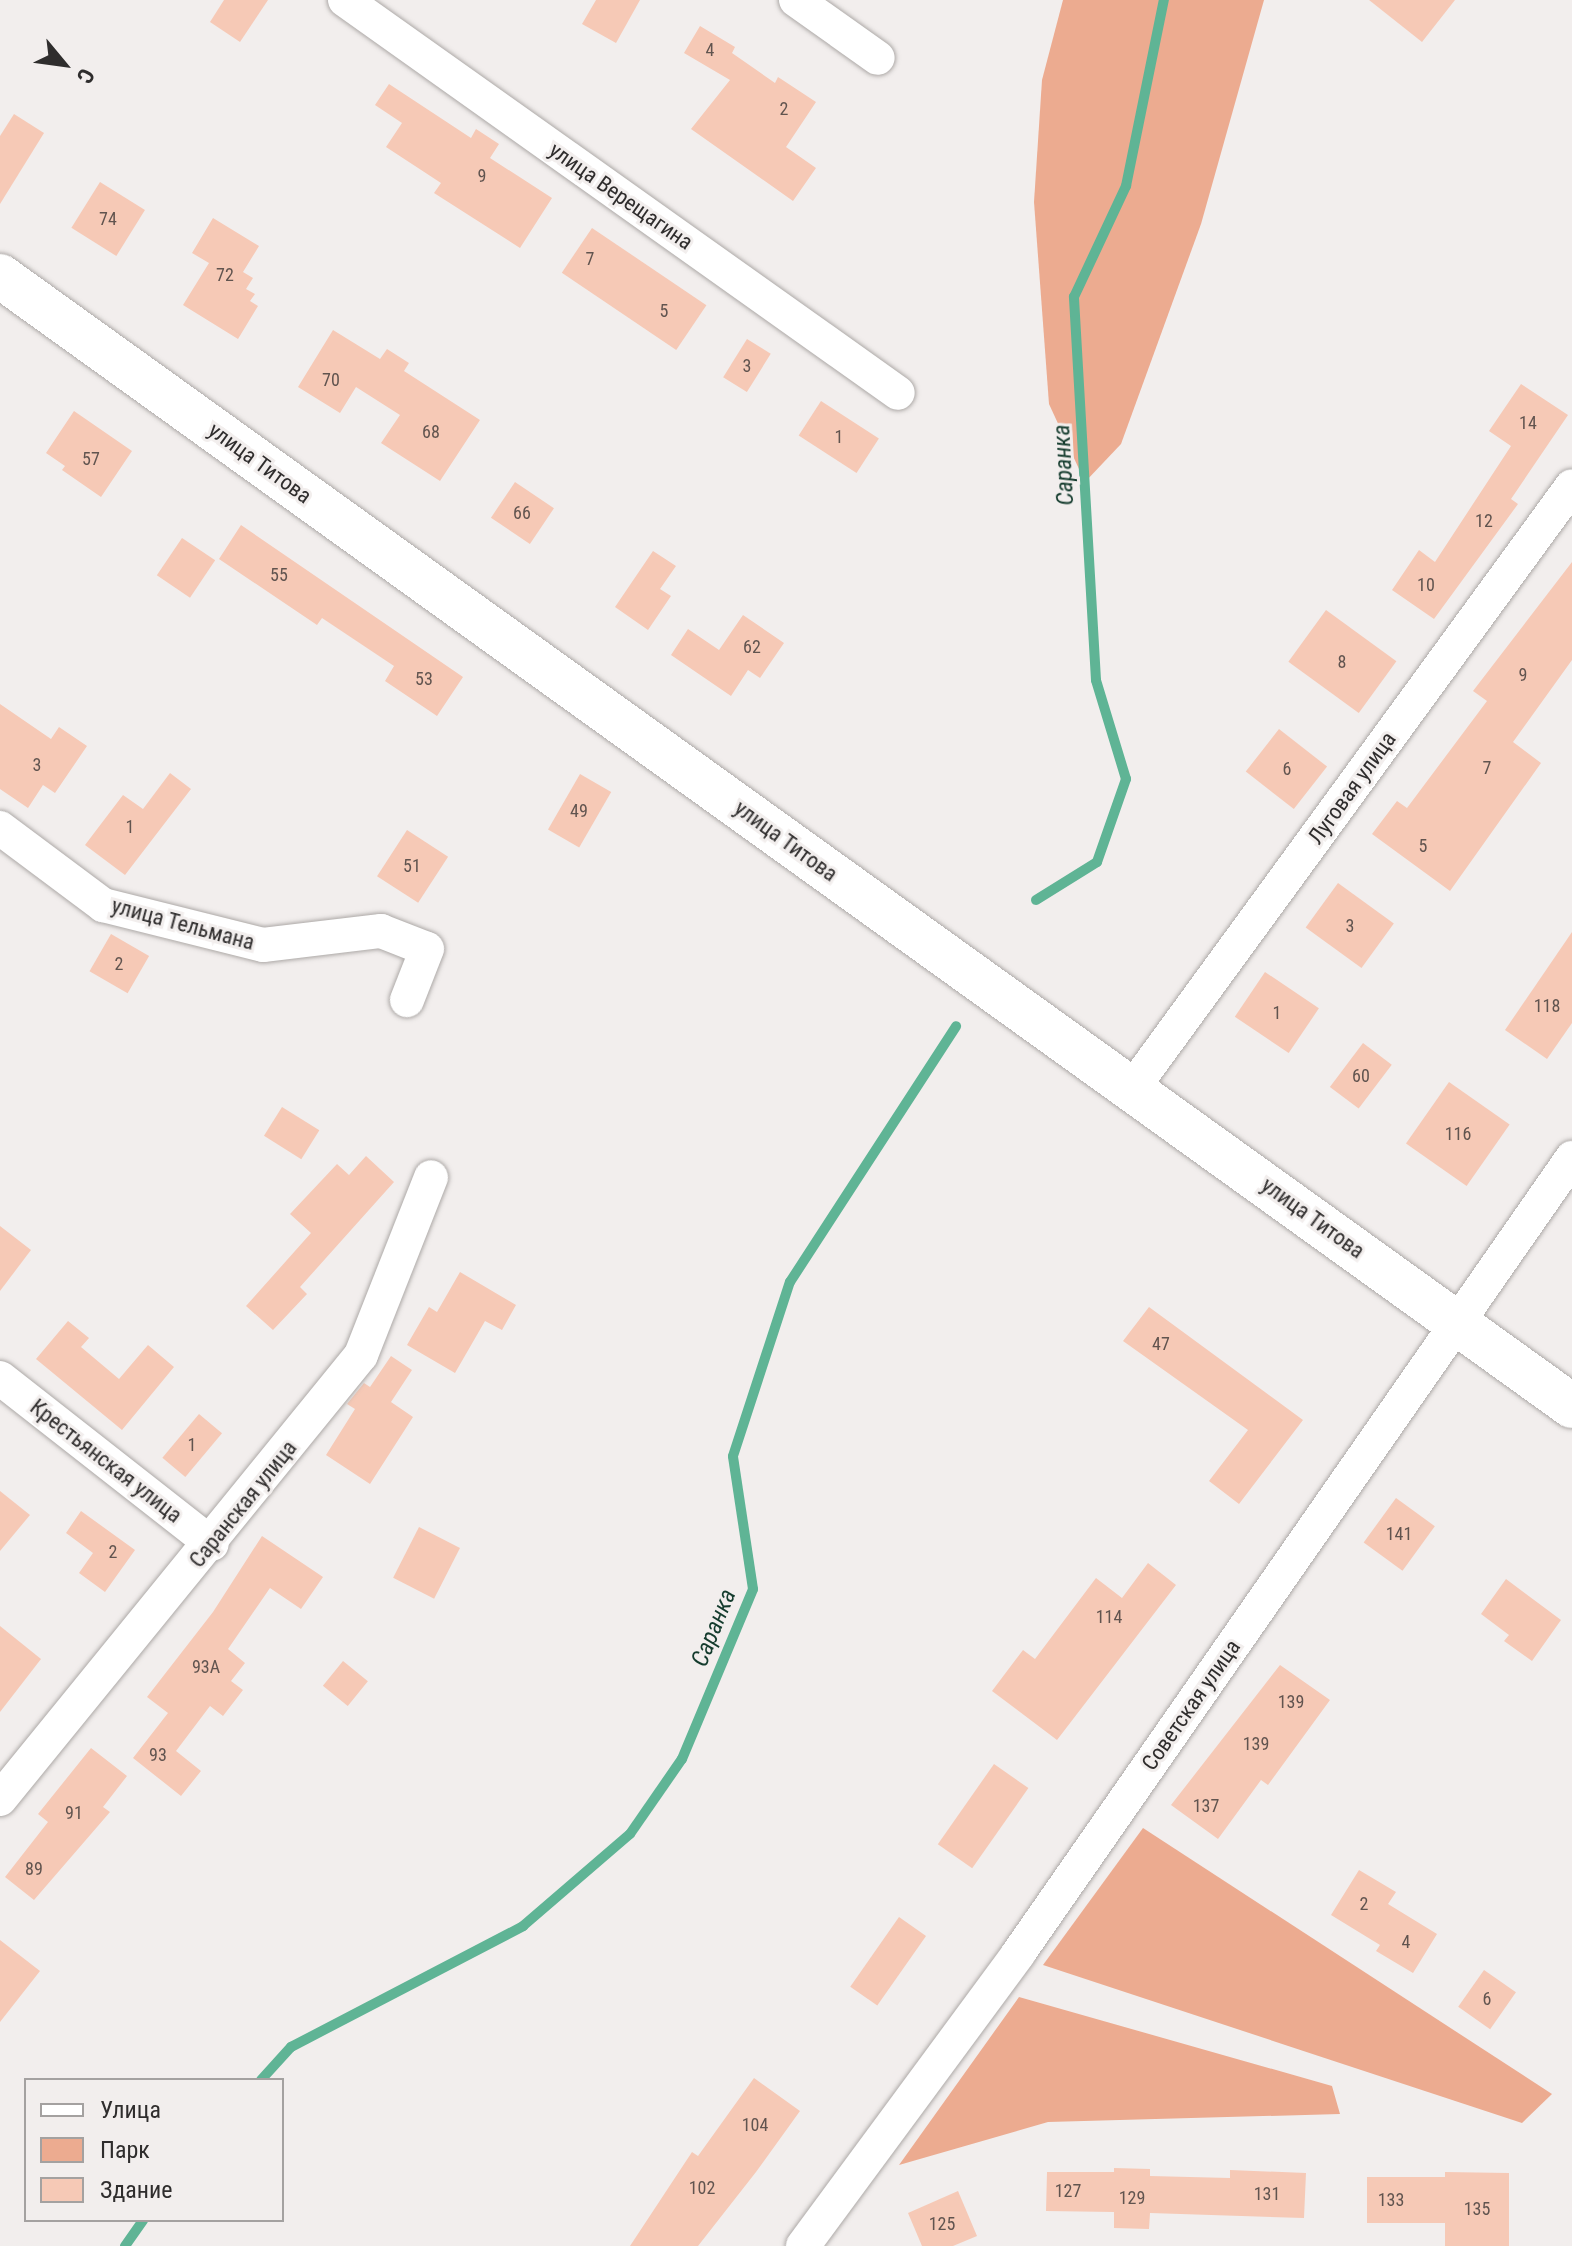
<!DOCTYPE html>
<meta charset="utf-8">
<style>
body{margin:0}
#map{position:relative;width:1572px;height:2246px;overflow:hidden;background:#f2eeed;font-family:"Roboto Condensed",sans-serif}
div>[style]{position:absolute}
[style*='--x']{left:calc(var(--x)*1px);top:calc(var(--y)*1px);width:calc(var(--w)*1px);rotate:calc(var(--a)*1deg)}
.green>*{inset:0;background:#ecab90}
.stream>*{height:10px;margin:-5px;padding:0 5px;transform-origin:5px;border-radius:5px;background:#5fb495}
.building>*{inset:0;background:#f6c9b6;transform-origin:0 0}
.roads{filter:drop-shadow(0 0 2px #ada9a7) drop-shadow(0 0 2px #ada9a7)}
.street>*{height:34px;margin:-17px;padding:0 17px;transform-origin:17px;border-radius:17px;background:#fff}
.secondary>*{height:44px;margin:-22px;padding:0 22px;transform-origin:22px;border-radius:22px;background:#fff}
span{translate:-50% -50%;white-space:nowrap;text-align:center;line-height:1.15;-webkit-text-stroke:6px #f2eeed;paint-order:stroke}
.number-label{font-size:18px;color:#61544f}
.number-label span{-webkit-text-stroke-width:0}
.street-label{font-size:22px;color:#2f2d2d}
.water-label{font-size:24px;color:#143b2d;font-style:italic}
.legend{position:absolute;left:24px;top:2078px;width:260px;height:144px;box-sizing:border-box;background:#f2eeed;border:2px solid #a4a1a0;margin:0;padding:10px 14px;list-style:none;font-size:24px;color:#2f2d2d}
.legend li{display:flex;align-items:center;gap:16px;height:40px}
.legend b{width:40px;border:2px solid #a4a1a0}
.north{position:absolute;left:24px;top:24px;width:80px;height:80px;-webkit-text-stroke:6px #f2eeed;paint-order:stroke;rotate:119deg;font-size:22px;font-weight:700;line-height:32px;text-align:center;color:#2f2d2d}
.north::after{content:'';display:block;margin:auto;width:28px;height:36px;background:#2f2d2d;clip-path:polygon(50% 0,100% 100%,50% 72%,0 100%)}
</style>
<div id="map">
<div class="green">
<div style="clip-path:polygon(1063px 0,1264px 0,1201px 224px,1121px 444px,1085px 482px,1049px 404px,1034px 202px,1042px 80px)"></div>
<div style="clip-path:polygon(1143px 1828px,1552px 2094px,1522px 2123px,1043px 1965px)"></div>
<div style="clip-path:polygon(1019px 1997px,1332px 2086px,1340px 2114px,1048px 2122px,899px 2165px)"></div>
</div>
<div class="stream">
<div style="--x:1036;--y:900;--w:72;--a:-31.9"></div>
<div style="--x:1097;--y:862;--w:88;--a:-70.7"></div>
<div style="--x:1126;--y:779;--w:103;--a:-106.9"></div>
<div style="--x:1096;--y:680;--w:384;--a:-93.3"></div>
<div style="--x:1074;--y:297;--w:123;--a:-64.9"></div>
<div style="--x:1126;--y:186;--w:190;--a:-78.5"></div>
<div style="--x:261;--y:2080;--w:45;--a:-47.7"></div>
<div style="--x:291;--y:2047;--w:262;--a:-27.5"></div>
<div style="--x:523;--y:1926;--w:141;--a:-40.7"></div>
<div style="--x:630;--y:1834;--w:91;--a:-55.3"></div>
<div style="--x:682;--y:1759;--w:184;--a:-67.3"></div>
<div style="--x:753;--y:1589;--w:134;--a:-98.6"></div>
<div style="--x:733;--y:1456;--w:183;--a:-71.9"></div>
<div style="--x:790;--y:1282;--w:305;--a:-57"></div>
<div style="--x:125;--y:2246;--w:32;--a:-55"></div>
</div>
<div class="building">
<div style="clip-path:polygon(224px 0,268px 0,240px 42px,210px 22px)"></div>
<div style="clip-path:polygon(596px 0,640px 0,616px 43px,582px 24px)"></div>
<div style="clip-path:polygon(1369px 0,1455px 0,1422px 42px)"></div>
<div style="clip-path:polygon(700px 26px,735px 47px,732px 53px,775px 83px,778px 77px,816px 102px,786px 147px,816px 168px,793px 201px,691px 129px,730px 80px,684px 53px)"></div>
<div style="clip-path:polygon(389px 84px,471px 138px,476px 129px,499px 144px,490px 158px,552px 198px,520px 248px,434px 193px,441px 183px,386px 147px,402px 123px,375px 105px)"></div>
<div style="clip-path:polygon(14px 114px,44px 133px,0 204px,0 136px)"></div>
<div style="left:100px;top:182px;width:53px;height:54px;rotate:32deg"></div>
<div style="clip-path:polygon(213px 218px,259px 246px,243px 272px,253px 278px,246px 289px,255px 294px,250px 301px,258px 306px,238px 339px,183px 305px,209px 263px,192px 253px)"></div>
<div style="left:592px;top:228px;width:138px;height:54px;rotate:34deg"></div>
<div style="clip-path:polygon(333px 330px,380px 359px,387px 349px,409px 363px,404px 371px,480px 420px,440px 481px,381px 443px,400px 415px,356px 387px,340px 413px,298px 387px)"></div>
<div style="left:747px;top:339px;width:28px;height:45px;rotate:32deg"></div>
<div style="clip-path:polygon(1521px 384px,1568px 415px,1511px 499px,1518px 504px,1434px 619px,1392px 590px,1419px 550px,1435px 562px,1511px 446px,1489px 431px)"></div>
<div style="left:821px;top:401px;width:69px;height:41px;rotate:33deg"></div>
<div style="clip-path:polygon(74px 411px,132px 451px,101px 497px,62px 470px,65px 466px,46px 453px)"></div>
<div style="left:515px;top:482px;width:47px;height:43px;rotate:34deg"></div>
<div style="clip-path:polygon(241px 525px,463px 677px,437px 716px,385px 681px,394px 666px,322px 618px,317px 625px,219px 559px)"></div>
<div style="left:182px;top:538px;width:40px;height:45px;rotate:34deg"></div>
<div style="clip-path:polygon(653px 551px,676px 566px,660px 589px,671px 596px,648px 630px,615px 607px)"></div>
<div style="clip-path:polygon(1572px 562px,1572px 660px,1513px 742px,1541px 763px,1450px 891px,1372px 834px,1397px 801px,1407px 808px,1487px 701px,1473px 691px)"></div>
<div style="left:1326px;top:610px;width:87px;height:64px;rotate:36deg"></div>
<div style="clip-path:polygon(743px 615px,784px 643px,760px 678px,748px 670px,731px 696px,671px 655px,688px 629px,719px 650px)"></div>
<div style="clip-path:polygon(0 704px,51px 739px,59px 727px,87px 746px,55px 793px,43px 785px,28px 808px,0 789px)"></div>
<div style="left:1279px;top:729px;width:61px;height:54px;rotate:38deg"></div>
<div style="clip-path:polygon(170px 773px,191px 789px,125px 875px,85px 845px,123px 795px,143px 809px)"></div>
<div style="left:580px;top:774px;width:36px;height:64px;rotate:30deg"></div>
<div style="left:407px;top:830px;width:49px;height:55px;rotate:33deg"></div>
<div style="left:1338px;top:883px;width:69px;height:55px;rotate:36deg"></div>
<div style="clip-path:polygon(1572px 932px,1572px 1023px,1547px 1059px,1505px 1030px)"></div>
<div style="left:111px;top:934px;width:44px;height:43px;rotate:30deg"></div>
<div style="left:1265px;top:972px;width:65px;height:54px;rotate:34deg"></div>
<div style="left:1363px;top:1043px;width:36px;height:55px;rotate:37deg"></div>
<div style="left:1449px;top:1082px;width:74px;height:75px;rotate:35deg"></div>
<div style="left:282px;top:1107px;width:44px;height:34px;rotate:32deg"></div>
<div style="clip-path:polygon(366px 1156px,394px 1182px,300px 1287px,307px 1294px,273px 1330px,246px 1306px,311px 1233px,290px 1214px,337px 1164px,349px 1175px)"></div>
<div style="clip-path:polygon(0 1226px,31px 1250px,0 1291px)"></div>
<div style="clip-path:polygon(460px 1272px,516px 1305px,502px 1330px,485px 1321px,455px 1373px,407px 1345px,429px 1307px,437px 1312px)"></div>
<div style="clip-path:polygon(1149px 1307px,1303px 1420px,1239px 1504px,1209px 1481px,1248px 1430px,1123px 1341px)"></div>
<div style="clip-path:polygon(68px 1321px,89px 1338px,81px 1347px,119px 1379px,148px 1345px,174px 1367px,122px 1430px,36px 1359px)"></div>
<div style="clip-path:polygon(391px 1356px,412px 1370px,391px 1402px,413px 1417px,370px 1484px,326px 1455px,355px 1409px,347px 1404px,364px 1383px,370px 1387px)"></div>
<div style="left:199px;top:1414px;width:30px;height:57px;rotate:40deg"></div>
<div style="clip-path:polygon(0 1491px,30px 1515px,0 1551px)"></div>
<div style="left:1396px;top:1498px;width:48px;height:55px;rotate:36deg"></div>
<div style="clip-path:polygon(81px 1511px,135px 1550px,105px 1592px,79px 1573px,93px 1553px,66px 1533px)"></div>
<div style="left:419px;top:1527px;width:46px;height:57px;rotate:27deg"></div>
<div style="clip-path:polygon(262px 1536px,323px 1577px,301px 1609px,270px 1588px,228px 1649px,245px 1663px,231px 1681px,243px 1690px,223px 1716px,210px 1706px,176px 1751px,201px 1771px,181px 1796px,133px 1758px,168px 1713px,147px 1697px,213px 1612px)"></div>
<div style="clip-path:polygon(1148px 1563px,1176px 1585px,1057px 1740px,992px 1691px,1023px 1650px,1035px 1659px,1096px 1578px,1122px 1598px)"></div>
<div style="clip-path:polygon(1506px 1579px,1561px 1620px,1532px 1661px,1504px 1641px,1509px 1635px,1481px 1614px)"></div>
<div style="clip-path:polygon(0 1626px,41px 1659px,0 1712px)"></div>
<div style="left:343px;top:1661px;width:32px;height:32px;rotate:39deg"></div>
<div style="clip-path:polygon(1280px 1665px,1330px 1700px,1268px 1785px,1261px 1780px,1218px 1839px,1171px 1805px)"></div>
<div style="clip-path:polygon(91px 1748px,127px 1776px,103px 1807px,110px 1812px,34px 1900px,5px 1877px,48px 1822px,38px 1814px)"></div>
<div style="left:994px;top:1764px;width:42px;height:98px;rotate:35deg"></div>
<div style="clip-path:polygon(1359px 1870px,1396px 1892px,1388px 1904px,1437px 1934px,1413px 1973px,1376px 1951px,1380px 1945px,1331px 1915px)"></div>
<div style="left:899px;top:1917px;width:33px;height:85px;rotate:35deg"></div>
<div style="clip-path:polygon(0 1940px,40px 1971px,0 2022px)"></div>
<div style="left:1484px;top:1970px;width:39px;height:45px;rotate:35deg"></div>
<div style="clip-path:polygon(754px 2078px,800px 2111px,756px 2172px,698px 2246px,630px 2246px,692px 2152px,698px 2156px)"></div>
<div style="clip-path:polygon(1114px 2168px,1150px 2169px,1150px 2176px,1230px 2178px,1230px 2170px,1306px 2173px,1304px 2218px,1150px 2213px,1149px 2229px,1114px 2228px,1114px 2212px,1046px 2211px,1047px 2172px,1114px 2172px)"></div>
<div style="clip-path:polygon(1445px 2172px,1509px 2173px,1509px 2246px,1445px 2246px,1445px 2223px,1367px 2223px,1367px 2177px,1445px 2177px)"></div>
<div style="clip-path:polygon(958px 2191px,977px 2236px,953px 2246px,922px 2246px,908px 2213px)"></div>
</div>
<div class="roads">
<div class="street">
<div style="--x:345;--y:0;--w:678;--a:35.4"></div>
<div style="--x:796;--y:0;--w:100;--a:35.3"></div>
<div style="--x:0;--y:828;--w:129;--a:36.8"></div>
<div style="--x:103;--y:905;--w:165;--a:14"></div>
<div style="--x:263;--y:945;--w:119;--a:-6.8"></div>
<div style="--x:381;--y:931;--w:49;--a:21.4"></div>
<div style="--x:427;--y:949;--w:55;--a:111.4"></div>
<div style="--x:1132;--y:1089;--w:746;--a:-53.88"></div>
<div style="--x:0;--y:1378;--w:269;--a:38.1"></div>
<div style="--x:0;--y:1799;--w:572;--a:-50.89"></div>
<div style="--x:361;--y:1355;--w:191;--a:-68.5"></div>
<div style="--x:803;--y:2246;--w:363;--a:-53.6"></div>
<div style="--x:1018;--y:1954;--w:970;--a:-55.16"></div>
</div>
<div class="secondary">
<div style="--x:0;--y:276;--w:1936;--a:35.71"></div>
</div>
</div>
<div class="number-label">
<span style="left:710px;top:50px">4</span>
<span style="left:784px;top:109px">2</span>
<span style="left:482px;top:176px">9</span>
<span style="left:108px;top:219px">74</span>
<span style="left:590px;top:259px">7</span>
<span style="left:225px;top:275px">72</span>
<span style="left:664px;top:311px">5</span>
<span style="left:747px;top:366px">3</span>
<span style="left:331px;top:380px">70</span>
<span style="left:1528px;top:423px">14</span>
<span style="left:431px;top:432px">68</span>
<span style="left:839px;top:437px">1</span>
<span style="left:91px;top:459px">57</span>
<span style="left:522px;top:513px">66</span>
<span style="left:1484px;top:521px">12</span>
<span style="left:279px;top:575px">55</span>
<span style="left:1426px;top:585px">10</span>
<span style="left:752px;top:647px">62</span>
<span style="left:1342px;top:662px">8</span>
<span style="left:1523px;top:675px">9</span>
<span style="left:424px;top:679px">53</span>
<span style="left:37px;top:765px">3</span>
<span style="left:1487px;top:768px">7</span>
<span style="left:1287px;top:769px">6</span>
<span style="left:579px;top:811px">49</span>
<span style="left:130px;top:827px">1</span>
<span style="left:1423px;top:846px">5</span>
<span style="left:412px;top:866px">51</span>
<span style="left:1350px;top:926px">3</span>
<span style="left:119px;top:964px">2</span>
<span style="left:1547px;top:1006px">118</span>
<span style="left:1277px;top:1013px">1</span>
<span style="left:1361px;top:1076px">60</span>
<span style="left:1458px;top:1134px">116</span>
<span style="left:1161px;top:1344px">47</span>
<span style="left:192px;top:1445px">1</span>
<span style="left:1399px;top:1534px">141</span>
<span style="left:113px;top:1552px">2</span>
<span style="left:1109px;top:1617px">114</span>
<span style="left:206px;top:1667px">93А</span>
<span style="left:1291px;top:1702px">139</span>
<span style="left:1256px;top:1744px">139</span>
<span style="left:158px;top:1755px">93</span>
<span style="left:1206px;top:1806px">137</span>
<span style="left:74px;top:1813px">91</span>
<span style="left:34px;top:1869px">89</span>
<span style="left:1364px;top:1904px">2</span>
<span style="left:1406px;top:1942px">4</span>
<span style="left:1487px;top:1999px">6</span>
<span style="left:755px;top:2125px">104</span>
<span style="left:702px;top:2188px">102</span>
<span style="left:1068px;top:2191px">127</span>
<span style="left:1267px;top:2194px">131</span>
<span style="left:1132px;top:2198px">129</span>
<span style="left:1391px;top:2200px">133</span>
<span style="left:1477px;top:2209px">135</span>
<span style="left:942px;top:2224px">125</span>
</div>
<div class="street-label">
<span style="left:621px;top:196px;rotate:35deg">улица Верещагина</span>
<span style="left:260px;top:463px;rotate:36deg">улица Титова</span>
<span style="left:1352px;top:788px;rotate:-54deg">Луговая улица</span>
<span style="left:786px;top:841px;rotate:36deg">улица Титова</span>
<span style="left:183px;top:924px;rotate:15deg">улица Тельмана</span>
<span style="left:1313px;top:1218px;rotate:36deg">улица Титова</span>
<span style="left:106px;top:1461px;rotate:38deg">Крестьянская улица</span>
<span style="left:243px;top:1504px;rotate:-51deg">Саранская улица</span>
<span style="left:1191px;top:1705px;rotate:-55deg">Советская улица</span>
</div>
<div class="water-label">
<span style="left:1064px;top:465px;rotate:-93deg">Саранка</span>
<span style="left:714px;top:1628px;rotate:-68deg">Саранка</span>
</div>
<ul class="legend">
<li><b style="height:10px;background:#fff"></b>Улица</li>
<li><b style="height:22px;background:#ecab90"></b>Парк</li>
<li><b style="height:22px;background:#f6c9b6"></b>Здание</li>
</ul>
<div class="north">С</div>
</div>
